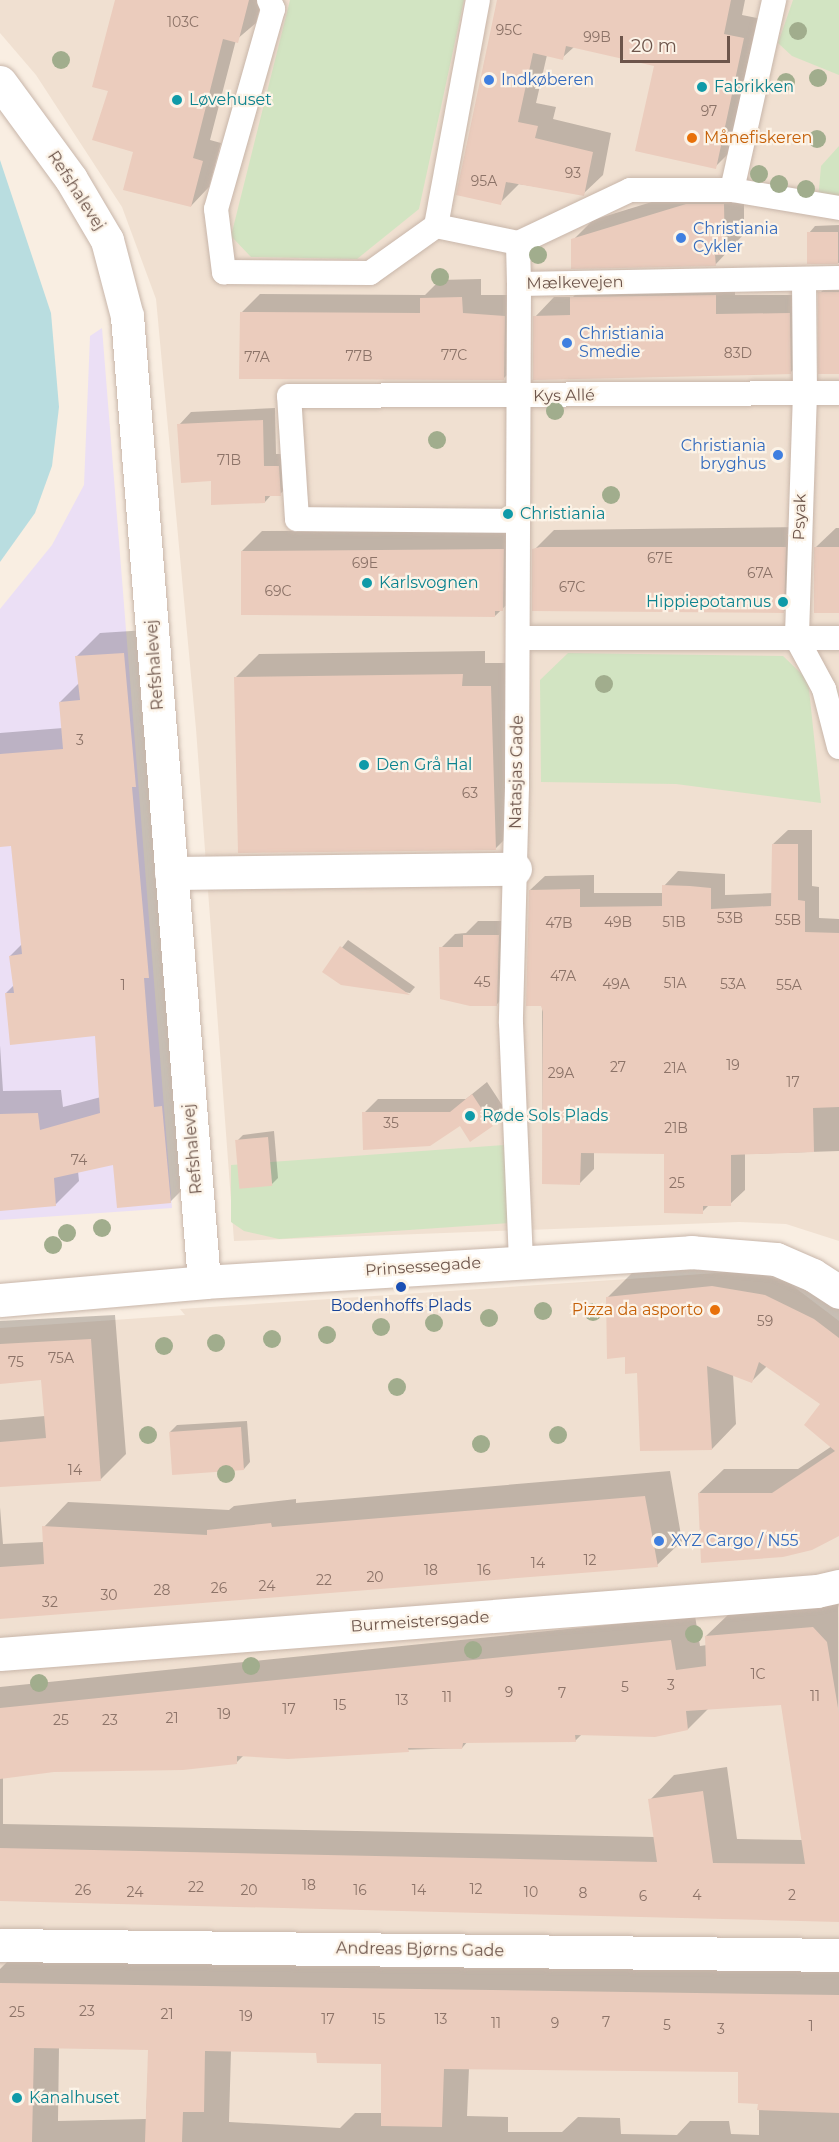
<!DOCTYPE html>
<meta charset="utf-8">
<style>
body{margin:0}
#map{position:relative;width:839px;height:2142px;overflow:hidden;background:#f9eee2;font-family:Montserrat,sans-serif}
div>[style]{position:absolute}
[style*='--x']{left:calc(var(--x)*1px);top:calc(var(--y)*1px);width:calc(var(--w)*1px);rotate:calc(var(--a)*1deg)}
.residential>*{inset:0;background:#f0e0d1}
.education>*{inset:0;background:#ebdff5}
.green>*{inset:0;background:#d2e4c2}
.water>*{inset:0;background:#b9dde0}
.shadow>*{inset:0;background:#0003}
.building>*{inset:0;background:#ebccbd;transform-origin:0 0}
.roads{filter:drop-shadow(0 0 2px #c8b6aa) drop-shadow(0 0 2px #c8b6aa)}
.pedestrian>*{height:24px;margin:-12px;padding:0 12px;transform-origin:12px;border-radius:12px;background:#fff}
.minor>*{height:33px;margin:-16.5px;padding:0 16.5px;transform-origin:16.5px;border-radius:16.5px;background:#fff}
.tertiary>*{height:33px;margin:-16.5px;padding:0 16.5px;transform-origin:16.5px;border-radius:16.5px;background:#fff}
.trees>*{width:18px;height:18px;margin:-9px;border-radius:50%;background:#a1ad8d}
.dots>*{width:16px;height:16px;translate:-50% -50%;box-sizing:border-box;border:3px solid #fcf3e7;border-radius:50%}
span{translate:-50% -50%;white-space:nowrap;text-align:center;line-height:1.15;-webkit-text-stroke:4.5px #fcf3e7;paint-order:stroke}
.number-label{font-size:14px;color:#8c7368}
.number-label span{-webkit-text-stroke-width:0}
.shop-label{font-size:16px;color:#366cbe}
.left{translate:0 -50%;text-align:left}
.right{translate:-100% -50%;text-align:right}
.culture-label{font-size:16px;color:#0d838f}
.food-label{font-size:16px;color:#c56008}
.street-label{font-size:16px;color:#6d554b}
.transit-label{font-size:16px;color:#164399}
.scale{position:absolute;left:620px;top:36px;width:110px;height:27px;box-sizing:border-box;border:3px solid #6d554b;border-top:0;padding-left:8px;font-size:18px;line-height:21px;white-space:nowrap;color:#6d554b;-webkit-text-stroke:4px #fcf3e7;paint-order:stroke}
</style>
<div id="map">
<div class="residential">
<div style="clip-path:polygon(0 0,839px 0,839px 1241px,786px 1224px,739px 1222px,234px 1241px,196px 729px,156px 299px,122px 207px,36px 75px,0 33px)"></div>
<div style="clip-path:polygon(748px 1271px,789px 1283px,839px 1321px,839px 2142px,0 2142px,0 1328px,185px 1315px,180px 1309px)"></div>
</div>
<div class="education">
<div style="clip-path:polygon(102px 328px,172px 1208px,0 1220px,0 609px,52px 545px,84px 485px,90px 336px)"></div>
</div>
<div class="green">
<div style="clip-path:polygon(290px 0,464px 0,419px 209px,357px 259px,251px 257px,231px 236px)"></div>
<div style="clip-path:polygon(793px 0,839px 0,839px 75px,792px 56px,778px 43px)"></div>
<div style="clip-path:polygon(839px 146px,839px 204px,818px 200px,821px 166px)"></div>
<div style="clip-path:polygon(568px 653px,783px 656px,808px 680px,821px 803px,676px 784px,541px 782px,540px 680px)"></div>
<div style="clip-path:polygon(504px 1145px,510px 1223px,279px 1239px,244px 1231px,231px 1222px,231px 1165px)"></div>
</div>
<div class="water">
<div style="clip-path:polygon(0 160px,51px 313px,59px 407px,52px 466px,35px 513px,0 562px)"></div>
</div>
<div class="shadow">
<div style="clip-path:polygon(117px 0,262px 0,256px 23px,236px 40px,210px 140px,221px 143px,209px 187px,191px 206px,135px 151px,110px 90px)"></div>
<div style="clip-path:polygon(510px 0,745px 0,742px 15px,762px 19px,734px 148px,715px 167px,656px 64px,574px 47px,562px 58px,547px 55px,536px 103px,556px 107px,553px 119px,611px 133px,603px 175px,583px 194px,519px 184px,500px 203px)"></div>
<div style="clip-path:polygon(707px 185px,744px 185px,744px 234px,715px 265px,573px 240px,593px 220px)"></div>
<div style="clip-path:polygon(839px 225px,839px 263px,809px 263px,809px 233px,815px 226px)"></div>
<div style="clip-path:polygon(839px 274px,839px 372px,820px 293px)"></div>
<div style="clip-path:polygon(735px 276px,735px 295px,809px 295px,809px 353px,790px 373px,535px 317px,554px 297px,573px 297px,591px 279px)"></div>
<div style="clip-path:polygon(481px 279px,481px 295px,507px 295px,523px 359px,504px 378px,241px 313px,260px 294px,425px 295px,440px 280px)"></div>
<div style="clip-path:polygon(275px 408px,276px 454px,291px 454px,293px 482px,280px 494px,272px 494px,265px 502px,212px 480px,179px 425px,191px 412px)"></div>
<div style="clip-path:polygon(805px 527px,803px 592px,783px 612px,534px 550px,554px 530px)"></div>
<div style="clip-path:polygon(836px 528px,839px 528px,839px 612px,816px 547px)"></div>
<div style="clip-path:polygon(523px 530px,523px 589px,495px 616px,242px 551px,262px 531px)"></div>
<div style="clip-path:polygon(147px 630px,194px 1178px,170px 1202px,115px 1163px,78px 1171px,79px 1181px,55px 1205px,0 1209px,0 1045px,3px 1091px,61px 1090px,63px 1107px,101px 1097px,96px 1035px,6px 993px,14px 985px,10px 956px,22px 944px,13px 844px,0 833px,0 733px,63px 728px,60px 702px,79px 683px,76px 657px,100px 633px)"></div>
<div style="clip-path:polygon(485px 651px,485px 663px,514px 663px,518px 826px,495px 849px,235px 678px,259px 654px)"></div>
<div style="clip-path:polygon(788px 830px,812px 830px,812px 886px,819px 887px,819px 918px,839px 919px,839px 1151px,745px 1154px,745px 1190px,730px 1204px,710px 1204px,702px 1212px,665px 1152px,594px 1152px,594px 1169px,580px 1183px,543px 1183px,542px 1004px,530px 890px,545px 876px,594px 875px,594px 893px,664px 893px,664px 886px,678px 871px,725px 874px,725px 895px,773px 893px,773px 844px)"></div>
<div style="clip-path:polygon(478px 921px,512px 921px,511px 990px,497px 1004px,441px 948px,455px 934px,466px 933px)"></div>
<div style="clip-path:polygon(348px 940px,415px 987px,410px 993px,342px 983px,324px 971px)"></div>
<div style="clip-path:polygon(487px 1082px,506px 1111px,470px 1140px,460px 1124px,364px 1113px,378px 1099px,466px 1099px)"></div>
<div style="clip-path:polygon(274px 1131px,278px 1178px,271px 1185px,236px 1142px,243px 1135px)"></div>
<div style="clip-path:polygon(737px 1262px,839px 1295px,839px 1534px,699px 1493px,724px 1469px,798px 1469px,832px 1446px,822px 1404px,767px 1366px,752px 1381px,733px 1374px,736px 1424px,712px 1449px,627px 1355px,607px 1298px,632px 1273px)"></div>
<div style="clip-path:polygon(115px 1315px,126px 1454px,101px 1479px,0 1486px,0 1420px,45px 1416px,42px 1379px,0 1382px,0 1321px)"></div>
<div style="clip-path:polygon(247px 1421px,250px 1462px,244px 1469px,170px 1432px,177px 1425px)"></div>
<div style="clip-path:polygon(670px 1471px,682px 1541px,657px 1565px,0 1617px,0 1507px,3px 1544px,44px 1542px,44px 1527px,68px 1502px,229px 1510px,234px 1506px,296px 1499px,296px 1503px)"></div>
<div style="clip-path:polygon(evenodd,838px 1603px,839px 1920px,0 1900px,0 1687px,695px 1616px,700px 1646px,707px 1645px,706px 1636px,731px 1612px,838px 1603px,782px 1703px,803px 1840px,737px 1839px,727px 1767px,674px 1775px,650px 1800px,655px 1837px,3px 1824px,3px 1777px,54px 1770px,236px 1763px,244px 1755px,462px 1748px,468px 1741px,575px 1741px,582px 1734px,688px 1729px,709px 1708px,782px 1703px)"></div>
<div style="clip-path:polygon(evenodd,12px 1957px,839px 1969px,839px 2142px,0 2142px,0 1969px,12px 1957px,59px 2047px,149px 2049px,146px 2119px,58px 2121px,59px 2047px,12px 1957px,231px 2050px,317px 2052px,382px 2063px,382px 2113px,355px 2113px,340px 2128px,229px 2122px,231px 2050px,12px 1957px,469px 2068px,740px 2071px,759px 2102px,759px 2135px,731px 2134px,729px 2121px,690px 2121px,677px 2135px,621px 2134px,620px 2118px,578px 2117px,562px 2132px,508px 2132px,508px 2117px,467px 2116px,469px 2068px)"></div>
</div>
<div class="building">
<div style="clip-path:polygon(115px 0,249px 0,238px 43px,223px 39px,193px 158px,203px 161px,191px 207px,123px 190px,133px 152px,92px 140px,108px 91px,92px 87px)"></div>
<div style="clip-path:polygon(497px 0,731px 0,724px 34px,744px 38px,716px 169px,635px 151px,654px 66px,566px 46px,563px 60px,533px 53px,518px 122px,538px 126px,535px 138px,593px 152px,584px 196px,506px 182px,501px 205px,456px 195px)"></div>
<div style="clip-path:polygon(686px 204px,724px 204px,725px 255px,715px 255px,716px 266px,571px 269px,571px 239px)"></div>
<div style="left:807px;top:232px;width:31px;height:32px"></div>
<div style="left:839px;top:292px;width:82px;height:21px;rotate:90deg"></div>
<div style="clip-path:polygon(716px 295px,716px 314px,790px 313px,791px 374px,533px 380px,533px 316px,570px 315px,570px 297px)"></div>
<div style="clip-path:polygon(462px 297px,463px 313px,505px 316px,504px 380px,239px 379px,240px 312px,420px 313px,420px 298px)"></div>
<div style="clip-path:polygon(263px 420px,264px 466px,279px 466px,281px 496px,265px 496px,265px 503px,211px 505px,211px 481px,181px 483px,177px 424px)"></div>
<div style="clip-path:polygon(540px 547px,786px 547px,784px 613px,532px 611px,532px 549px)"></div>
<div style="left:814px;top:547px;width:25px;height:66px"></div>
<div style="clip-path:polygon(504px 549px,503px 611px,495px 611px,495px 617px,241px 615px,241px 551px)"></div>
<div style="clip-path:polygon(124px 653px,136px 787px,132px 787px,149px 978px,144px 978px,154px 1107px,162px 1106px,171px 1203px,117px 1208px,113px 1165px,54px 1178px,56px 1206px,0 1211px,0 1114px,38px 1113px,40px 1130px,100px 1113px,95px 1036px,10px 1045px,5px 993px,14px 993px,9px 956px,22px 954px,11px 846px,0 847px,0 754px,63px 749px,59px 702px,80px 700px,75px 656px)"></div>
<div style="clip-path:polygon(463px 674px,462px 686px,491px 686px,496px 850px,238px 853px,234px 677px)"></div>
<div style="clip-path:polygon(772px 844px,798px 844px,798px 900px,805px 901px,805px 932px,839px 933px,839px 1107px,813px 1108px,814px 1152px,731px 1155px,731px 1206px,703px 1206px,703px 1214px,664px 1213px,664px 1154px,581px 1153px,580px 1185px,542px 1184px,543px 1012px,541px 1006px,526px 1006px,529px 890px,580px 889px,580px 907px,662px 906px,662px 885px,690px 886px,711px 888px,711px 909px,771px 906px)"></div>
<div style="clip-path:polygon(463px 935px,499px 935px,497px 1006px,470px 1006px,440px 999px,439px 947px,463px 947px)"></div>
<div style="clip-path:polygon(340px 946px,410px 995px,341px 985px,322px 972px)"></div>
<div style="clip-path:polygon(472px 1094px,493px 1126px,470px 1142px,460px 1126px,430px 1146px,363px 1150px,362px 1112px,450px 1112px)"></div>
<div style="left:268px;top:1137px;width:49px;height:33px;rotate:85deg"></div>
<div style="clip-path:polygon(712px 1286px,765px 1295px,814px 1319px,839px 1338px,839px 1536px,812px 1550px,783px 1557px,701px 1563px,698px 1493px,772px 1493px,835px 1451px,804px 1425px,820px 1404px,759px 1362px,752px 1383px,707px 1366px,712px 1450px,640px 1451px,637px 1373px,625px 1374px,625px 1357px,607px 1359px,606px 1297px)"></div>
<div style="clip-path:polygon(91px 1339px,101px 1481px,0 1487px,0 1442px,46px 1438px,41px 1380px,0 1384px,0 1344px)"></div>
<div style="left:241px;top:1427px;width:43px;height:72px;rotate:86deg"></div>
<div style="clip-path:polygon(645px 1496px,658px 1567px,0 1619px,0 1567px,44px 1564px,42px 1526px,207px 1535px,207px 1530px,271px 1523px,272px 1527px)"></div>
<div style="clip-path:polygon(813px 1627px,827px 1642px,839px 1714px,839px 1922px,0 1901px,0 1848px,657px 1862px,648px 1799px,703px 1791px,713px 1863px,805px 1864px,781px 1705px,686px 1711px,688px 1730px,655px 1737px,575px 1735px,576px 1742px,463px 1743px,462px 1749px,408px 1748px,409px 1752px,288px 1759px,237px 1756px,237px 1764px,183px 1770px,54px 1772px,0 1779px,0 1708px,671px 1640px,676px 1670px,706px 1666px,705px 1636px)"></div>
<div style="clip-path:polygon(0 1983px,839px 1995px,839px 2113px,757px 2110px,758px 2104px,738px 2103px,738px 2072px,444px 2069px,442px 2127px,381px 2126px,381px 2064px,317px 2063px,316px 2053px,205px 2051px,204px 2112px,183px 2112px,182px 2142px,145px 2142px,148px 2050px,34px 2048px,32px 2142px,0 2142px)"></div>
</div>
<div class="roads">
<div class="pedestrian">
<div style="--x:269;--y:0;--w:10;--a:66"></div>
<div style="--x:273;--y:9;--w:208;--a:105.9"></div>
<div style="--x:216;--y:209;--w:64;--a:82.8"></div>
<div style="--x:224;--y:272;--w:146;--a:0.4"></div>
<div style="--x:370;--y:273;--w:81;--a:-35.5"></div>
<div style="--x:436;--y:226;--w:84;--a:11.7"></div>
<div style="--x:518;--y:243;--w:41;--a:88.6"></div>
<div style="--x:519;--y:284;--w:320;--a:-1.1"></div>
<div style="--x:732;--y:190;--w:195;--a:-77.5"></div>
<div style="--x:436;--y:226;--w:230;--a:-79.5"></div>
<div style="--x:518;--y:243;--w:124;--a:-25.3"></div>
<div style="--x:630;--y:190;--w:102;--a:0"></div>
<div style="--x:732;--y:190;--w:109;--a:9.5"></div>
<div style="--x:804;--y:279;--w:114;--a:89.5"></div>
<div style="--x:805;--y:393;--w:246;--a:91.9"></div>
<div style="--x:797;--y:639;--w:57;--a:61.6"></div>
<div style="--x:824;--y:689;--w:60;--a:75.5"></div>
<div style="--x:519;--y:284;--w:503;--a:90.23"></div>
<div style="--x:517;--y:787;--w:236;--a:91.5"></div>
<div style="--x:511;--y:1023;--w:237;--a:87.6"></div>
<div style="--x:518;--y:521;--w:221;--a:-179.5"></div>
<div style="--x:297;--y:519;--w:123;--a:-93.7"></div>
<div style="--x:289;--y:396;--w:550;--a:-0.31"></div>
<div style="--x:519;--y:638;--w:320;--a:0"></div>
</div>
<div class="minor">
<div style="--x:0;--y:82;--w:120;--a:53.8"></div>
<div style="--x:71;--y:179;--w:71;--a:59.5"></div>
<div style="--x:107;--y:240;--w:79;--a:75.3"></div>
<div style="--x:127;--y:316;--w:969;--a:85.44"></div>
<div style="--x:171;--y:873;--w:344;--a:-0.7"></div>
<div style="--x:0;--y:1654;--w:819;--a:-4.41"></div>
<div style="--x:817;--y:1591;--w:23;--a:-13"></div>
<div style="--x:0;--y:1945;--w:839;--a:0.68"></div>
</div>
<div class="tertiary">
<div style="--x:0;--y:1300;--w:205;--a:-5"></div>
<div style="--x:204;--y:1282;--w:488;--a:-3.5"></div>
<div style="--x:691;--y:1252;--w:85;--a:4.7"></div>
<div style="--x:776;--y:1259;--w:40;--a:23.4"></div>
<div style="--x:813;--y:1275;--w:31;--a:33"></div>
</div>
</div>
<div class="trees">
<div style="left:798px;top:31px"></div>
<div style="left:61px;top:60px"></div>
<div style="left:818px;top:78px"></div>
<div style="left:786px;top:82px"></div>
<div style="left:817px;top:139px"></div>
<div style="left:759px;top:174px"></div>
<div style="left:779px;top:184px"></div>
<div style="left:806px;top:189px"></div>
<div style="left:538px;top:255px"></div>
<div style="left:440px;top:277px"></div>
<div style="left:555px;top:411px"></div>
<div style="left:437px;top:440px"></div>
<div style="left:611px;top:495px"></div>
<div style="left:604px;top:684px"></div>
<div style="left:102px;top:1228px"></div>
<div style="left:67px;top:1233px"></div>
<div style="left:53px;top:1245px"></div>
<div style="left:543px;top:1311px"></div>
<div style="left:593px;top:1312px"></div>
<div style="left:489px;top:1318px"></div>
<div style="left:434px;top:1323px"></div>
<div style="left:381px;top:1327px"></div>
<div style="left:327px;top:1335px"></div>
<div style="left:272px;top:1339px"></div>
<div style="left:216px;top:1343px"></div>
<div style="left:164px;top:1346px"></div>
<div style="left:397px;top:1387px"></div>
<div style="left:148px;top:1435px"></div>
<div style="left:558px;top:1435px"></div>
<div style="left:481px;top:1444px"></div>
<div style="left:226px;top:1474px"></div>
<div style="left:694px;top:1634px"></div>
<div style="left:473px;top:1650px"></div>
<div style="left:251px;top:1666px"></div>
<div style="left:39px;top:1683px"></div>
</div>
<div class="dots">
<div style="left:489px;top:80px;background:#3f7fe0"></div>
<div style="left:702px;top:87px;background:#0f9aa8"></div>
<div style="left:177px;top:100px;background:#0f9aa8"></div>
<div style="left:692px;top:138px;background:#e8710a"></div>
<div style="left:681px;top:238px;background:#3f7fe0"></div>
<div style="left:567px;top:343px;background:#3f7fe0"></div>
<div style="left:778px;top:455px;background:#3f7fe0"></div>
<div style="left:508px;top:514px;background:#0f9aa8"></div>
<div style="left:367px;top:583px;background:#0f9aa8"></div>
<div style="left:783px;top:602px;background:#0f9aa8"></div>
<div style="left:364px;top:765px;background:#0f9aa8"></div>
<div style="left:470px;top:1116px;background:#0f9aa8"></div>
<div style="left:401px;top:1287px;background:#1a4fb4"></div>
<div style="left:715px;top:1310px;background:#e8710a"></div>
<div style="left:659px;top:1541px;background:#3f7fe0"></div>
<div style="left:17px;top:2098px;background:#0f9aa8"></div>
</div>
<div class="number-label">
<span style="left:183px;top:22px">103C</span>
<span style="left:509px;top:30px">95C</span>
<span style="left:597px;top:37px">99B</span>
<span style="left:709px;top:111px">97</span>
<span style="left:573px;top:173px">93</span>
<span style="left:484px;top:181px">95A</span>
<span style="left:738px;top:353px">83D</span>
<span style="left:454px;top:355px">77C</span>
<span style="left:359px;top:356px">77B</span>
<span style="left:257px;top:357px">77A</span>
<span style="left:229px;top:460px">71B</span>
<span style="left:660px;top:558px">67E</span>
<span style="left:365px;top:563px">69E</span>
<span style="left:760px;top:573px">67A</span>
<span style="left:572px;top:587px">67C</span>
<span style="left:278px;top:591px">69C</span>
<span style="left:80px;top:740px">3</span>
<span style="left:470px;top:793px">63</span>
<span style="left:730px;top:918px">53B</span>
<span style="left:788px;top:920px">55B</span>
<span style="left:618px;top:922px">49B</span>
<span style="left:674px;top:922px">51B</span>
<span style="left:559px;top:923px">47B</span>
<span style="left:563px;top:976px">47A</span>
<span style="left:482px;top:982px">45</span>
<span style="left:675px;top:983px">51A</span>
<span style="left:616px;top:984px">49A</span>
<span style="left:733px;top:984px">53A</span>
<span style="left:123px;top:985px">1</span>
<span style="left:789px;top:985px">55A</span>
<span style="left:733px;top:1065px">19</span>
<span style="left:618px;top:1067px">27</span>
<span style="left:675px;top:1068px">21A</span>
<span style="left:561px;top:1073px">29A</span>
<span style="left:793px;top:1082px">17</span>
<span style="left:391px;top:1123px">35</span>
<span style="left:676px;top:1128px">21B</span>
<span style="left:79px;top:1160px">74</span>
<span style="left:677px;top:1183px">25</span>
<span style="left:765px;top:1321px">59</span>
<span style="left:61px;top:1358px">75A</span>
<span style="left:16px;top:1362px">75</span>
<span style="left:75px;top:1470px">14</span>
<span style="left:590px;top:1560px">12</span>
<span style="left:538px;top:1563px">14</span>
<span style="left:431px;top:1570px">18</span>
<span style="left:484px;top:1570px">16</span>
<span style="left:375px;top:1577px">20</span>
<span style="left:324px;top:1580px">22</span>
<span style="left:267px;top:1586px">24</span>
<span style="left:219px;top:1588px">26</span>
<span style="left:162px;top:1590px">28</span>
<span style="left:109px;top:1595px">30</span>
<span style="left:50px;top:1602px">32</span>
<span style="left:758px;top:1674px">1C</span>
<span style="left:671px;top:1685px">3</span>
<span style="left:625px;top:1687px">5</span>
<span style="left:509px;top:1692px">9</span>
<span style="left:562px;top:1693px">7</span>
<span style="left:815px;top:1696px">11</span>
<span style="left:447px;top:1697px">11</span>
<span style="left:402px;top:1700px">13</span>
<span style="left:340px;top:1705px">15</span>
<span style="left:289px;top:1709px">17</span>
<span style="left:224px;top:1714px">19</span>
<span style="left:172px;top:1718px">21</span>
<span style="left:61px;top:1720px">25</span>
<span style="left:110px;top:1720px">23</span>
<span style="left:309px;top:1885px">18</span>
<span style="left:196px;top:1887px">22</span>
<span style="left:476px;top:1889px">12</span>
<span style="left:83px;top:1890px">26</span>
<span style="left:249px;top:1890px">20</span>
<span style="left:360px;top:1890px">16</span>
<span style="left:419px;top:1890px">14</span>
<span style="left:135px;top:1892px">24</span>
<span style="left:531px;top:1892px">10</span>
<span style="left:583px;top:1893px">8</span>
<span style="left:697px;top:1895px">4</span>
<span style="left:792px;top:1895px">2</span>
<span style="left:643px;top:1896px">6</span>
<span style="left:87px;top:2011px">23</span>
<span style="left:17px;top:2012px">25</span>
<span style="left:167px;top:2014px">21</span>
<span style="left:246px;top:2016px">19</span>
<span style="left:328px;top:2019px">17</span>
<span style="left:379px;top:2019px">15</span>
<span style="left:441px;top:2019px">13</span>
<span style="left:606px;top:2022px">7</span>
<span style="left:496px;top:2023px">11</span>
<span style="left:555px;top:2023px">9</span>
<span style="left:667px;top:2025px">5</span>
<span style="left:811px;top:2026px">1</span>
<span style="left:721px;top:2029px">3</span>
</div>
<div class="shop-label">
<span class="left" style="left:501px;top:80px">Indkøberen</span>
<span class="left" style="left:693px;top:238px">Christiania<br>Cykler</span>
<span class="left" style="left:579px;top:343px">Christiania<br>Smedie</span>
<span class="right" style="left:766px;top:455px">Christiania<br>bryghus</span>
<span class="left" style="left:671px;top:1541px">XYZ Cargo / N55</span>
</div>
<div class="culture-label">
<span class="left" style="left:714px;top:87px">Fabrikken</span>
<span class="left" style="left:189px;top:100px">Løvehuset</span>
<span class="left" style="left:520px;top:514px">Christiania</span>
<span class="left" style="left:379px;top:583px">Karlsvognen</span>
<span class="right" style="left:771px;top:602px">Hippiepotamus</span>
<span class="left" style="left:376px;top:765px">Den Grå Hal</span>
<span class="left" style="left:482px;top:1116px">Røde Sols Plads</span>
<span class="left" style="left:29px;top:2098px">Kanalhuset</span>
</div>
<div class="food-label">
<span class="left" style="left:704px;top:138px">Månefiskeren</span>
<span class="right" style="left:703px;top:1310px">Pizza da asporto</span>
</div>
<div class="street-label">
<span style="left:76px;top:191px;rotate:57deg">Refshalevej</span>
<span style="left:575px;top:283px;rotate:-1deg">Mælkevejen</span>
<span style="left:564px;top:396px;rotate:-1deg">Kys Allé</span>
<span style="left:800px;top:517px;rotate:-88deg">Psyak</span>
<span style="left:155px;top:665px;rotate:-94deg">Refshalevej</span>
<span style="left:517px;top:772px;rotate:-89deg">Natasjas Gade</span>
<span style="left:193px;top:1149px;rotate:-95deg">Refshalevej</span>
<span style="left:423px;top:1267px;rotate:-4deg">Prinsessegade</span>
<span style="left:420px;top:1622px;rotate:-4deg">Burmeistersgade</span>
<span style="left:420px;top:1950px;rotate:1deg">Andreas Bjørns Gade</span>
</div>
<div class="transit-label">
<span style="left:401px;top:1306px">Bodenhoffs Plads</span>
</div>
<div class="scale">20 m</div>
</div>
